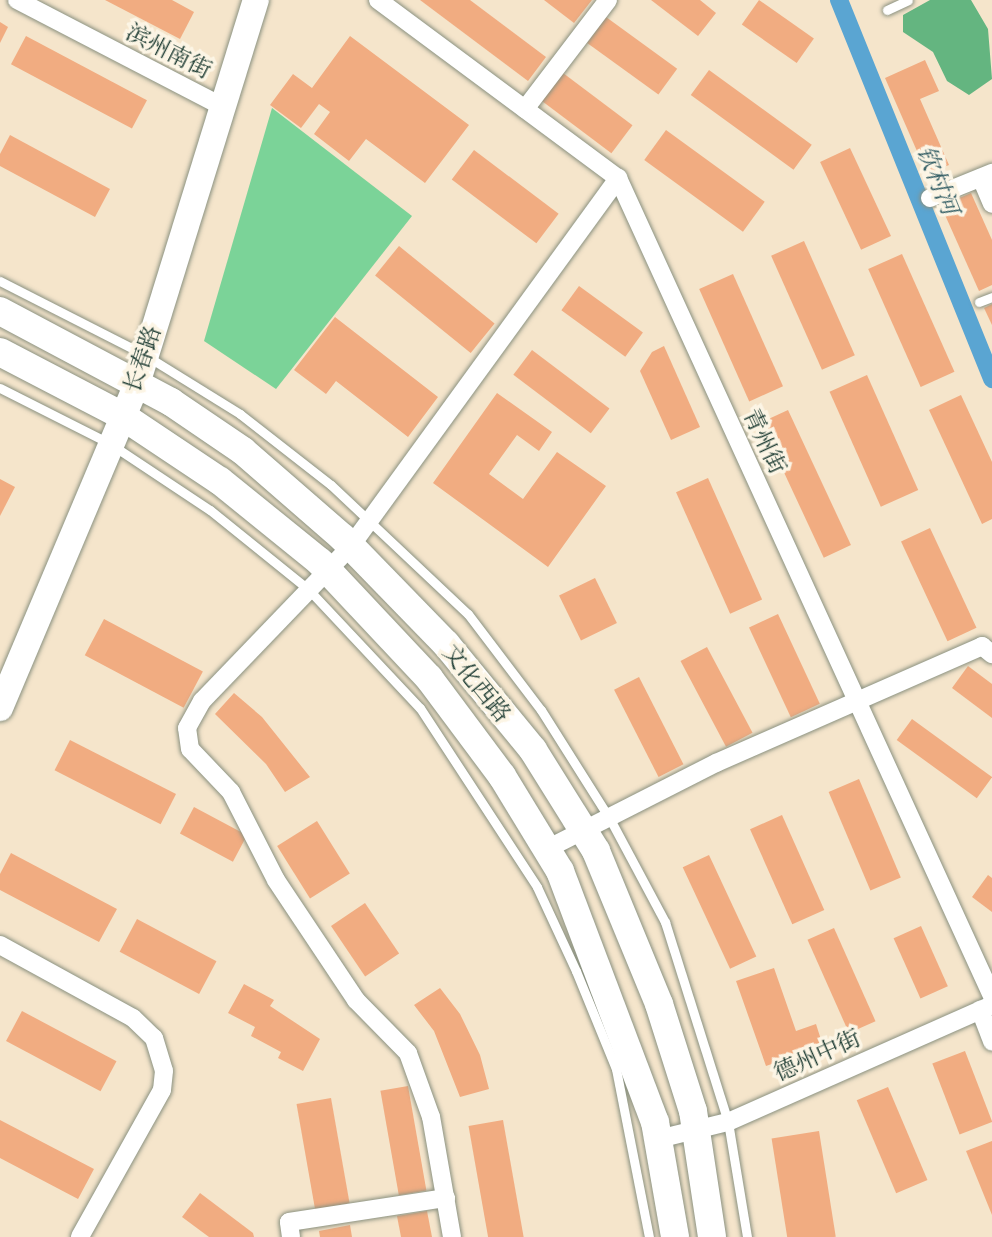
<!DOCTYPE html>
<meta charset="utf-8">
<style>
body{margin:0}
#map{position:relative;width:992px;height:1237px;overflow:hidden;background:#f5e5cb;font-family:"EB Garamond","Noto Serif SC",serif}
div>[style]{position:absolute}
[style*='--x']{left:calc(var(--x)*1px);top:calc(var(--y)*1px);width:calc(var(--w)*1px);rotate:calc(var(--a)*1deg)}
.green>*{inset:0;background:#7bd398}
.forest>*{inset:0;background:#64b580}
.canal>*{height:18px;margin:-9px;padding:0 9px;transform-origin:9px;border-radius:9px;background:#5aa5d2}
.building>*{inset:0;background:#f1ac81;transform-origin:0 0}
.roads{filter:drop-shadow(0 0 2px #8a9180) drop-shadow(0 0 2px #8a9180)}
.lane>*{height:9px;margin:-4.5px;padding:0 4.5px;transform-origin:4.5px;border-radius:4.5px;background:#fff}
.street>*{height:18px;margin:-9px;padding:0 9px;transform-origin:9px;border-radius:9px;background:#fff}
.secondary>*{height:26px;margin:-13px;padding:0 13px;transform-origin:13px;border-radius:13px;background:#fff}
.primary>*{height:28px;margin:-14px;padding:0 14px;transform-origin:14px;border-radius:14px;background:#fff}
span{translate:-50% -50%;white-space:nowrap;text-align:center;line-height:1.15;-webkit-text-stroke:7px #fcf5e5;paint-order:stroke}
.street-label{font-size:23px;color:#1f3d34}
.water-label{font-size:24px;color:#315c63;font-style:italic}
</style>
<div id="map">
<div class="green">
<div style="clip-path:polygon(272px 108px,412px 216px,276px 389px,204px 341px)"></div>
</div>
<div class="forest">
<div style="clip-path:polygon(930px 0,971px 0,988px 29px,992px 79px,969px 95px,947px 81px,933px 52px,903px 32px,903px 15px)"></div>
</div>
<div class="canal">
<div style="--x:839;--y:0;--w:409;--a:68"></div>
</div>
<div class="building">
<div style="clip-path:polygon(105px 0,172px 0,194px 12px,180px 39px)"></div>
<div style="clip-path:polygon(420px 0,470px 0,546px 57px,528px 81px)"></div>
<div style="clip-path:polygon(544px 0,592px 0,574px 23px)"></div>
<div style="clip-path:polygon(651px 0,700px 0,716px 13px,698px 36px)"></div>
<div style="left:759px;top:0;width:67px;height:30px;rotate:35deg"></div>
<div style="left:606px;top:17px;width:88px;height:32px;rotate:36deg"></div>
<div style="clip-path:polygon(0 22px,8px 27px,0 43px)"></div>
<div style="left:26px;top:36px;width:137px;height:32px;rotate:28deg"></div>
<div style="clip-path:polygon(350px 36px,469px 125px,425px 183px,366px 139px,349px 161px,314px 134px,330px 112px,319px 104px,301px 128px,270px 105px,293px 74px,312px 88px)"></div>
<div style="clip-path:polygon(925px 60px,939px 91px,920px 99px,949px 165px,927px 174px,885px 78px)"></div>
<div style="left:709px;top:70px;width:127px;height:31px;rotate:36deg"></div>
<div style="left:563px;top:73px;width:87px;height:35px;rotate:37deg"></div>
<div style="left:666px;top:130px;width:122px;height:37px;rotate:36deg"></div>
<div style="clip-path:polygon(10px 135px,110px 189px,95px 217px,0 166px,0 154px)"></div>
<div style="left:850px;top:148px;width:97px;height:33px;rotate:65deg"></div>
<div style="left:474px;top:150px;width:106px;height:37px;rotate:37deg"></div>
<div style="clip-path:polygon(971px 193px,992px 240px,992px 285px,979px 291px,941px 206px)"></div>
<div style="left:804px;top:241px;width:125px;height:36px;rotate:66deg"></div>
<div style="left:399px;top:246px;width:123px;height:38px;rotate:39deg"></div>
<div style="left:902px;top:254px;width:129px;height:37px;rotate:66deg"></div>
<div style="left:733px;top:274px;width:123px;height:37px;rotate:66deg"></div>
<div style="left:579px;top:286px;width:79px;height:30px;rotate:36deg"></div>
<div style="clip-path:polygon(992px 304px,992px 325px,984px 308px)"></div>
<div style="clip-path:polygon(335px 317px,438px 397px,408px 437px,336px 381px,326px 394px,294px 370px)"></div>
<div style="clip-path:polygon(664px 346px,700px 427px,671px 440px,640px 371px,652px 352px)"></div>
<div style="left:532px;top:350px;width:97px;height:31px;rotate:37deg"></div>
<div style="left:867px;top:375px;width:126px;height:41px;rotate:66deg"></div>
<div style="clip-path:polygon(497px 393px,552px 432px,539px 451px,517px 435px,489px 474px,523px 499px,557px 452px,606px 486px,548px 567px,433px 483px)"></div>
<div style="clip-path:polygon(961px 395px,992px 462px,992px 519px,982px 524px,929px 410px)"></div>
<div style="left:788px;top:410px;width:149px;height:30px;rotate:65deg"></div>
<div style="left:708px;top:478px;width:133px;height:35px;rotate:66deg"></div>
<div style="clip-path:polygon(0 479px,15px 487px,0 516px)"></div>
<div style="left:930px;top:528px;width:110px;height:32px;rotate:65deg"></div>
<div style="left:595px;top:578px;width:50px;height:40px;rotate:64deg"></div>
<div style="left:778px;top:614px;width:99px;height:32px;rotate:65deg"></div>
<div style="left:104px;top:619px;width:112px;height:41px;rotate:28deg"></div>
<div style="left:707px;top:647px;width:97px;height:30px;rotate:62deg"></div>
<div style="clip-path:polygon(968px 666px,992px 684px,992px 718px,952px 688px)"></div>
<div style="left:639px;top:677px;width:98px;height:28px;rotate:63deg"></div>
<div style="clip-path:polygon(234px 693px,262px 717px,310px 777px,285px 792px,266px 764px,215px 714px)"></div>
<div style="left:912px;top:719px;width:99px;height:26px;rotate:36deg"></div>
<div style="left:70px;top:740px;width:119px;height:34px;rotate:27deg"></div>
<div style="left:859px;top:779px;width:107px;height:33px;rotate:67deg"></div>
<div style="left:194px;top:807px;width:60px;height:30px;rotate:28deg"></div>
<div style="left:782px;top:815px;width:104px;height:35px;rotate:66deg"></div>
<div style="left:317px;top:821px;width:62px;height:47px;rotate:58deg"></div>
<div style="clip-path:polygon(11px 853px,117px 909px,99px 942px,0 890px,0 874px)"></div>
<div style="left:709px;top:855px;width:112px;height:29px;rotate:65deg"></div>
<div style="clip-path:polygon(988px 875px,992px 878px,992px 912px,972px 897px)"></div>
<div style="left:365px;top:903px;width:61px;height:41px;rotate:56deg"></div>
<div style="left:137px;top:919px;width:90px;height:37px;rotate:28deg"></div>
<div style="left:921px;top:926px;width:66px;height:30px;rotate:66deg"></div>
<div style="left:834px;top:928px;width:102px;height:29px;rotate:66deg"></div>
<div style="clip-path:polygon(774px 968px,796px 1031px,816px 1024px,823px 1046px,766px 1066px,736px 981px)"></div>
<div style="clip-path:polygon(244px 984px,274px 1000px,270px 1006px,320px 1039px,303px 1071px,278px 1058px,281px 1052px,251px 1036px,255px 1027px,228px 1013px)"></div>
<div style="clip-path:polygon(440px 988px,460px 1014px,480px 1055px,489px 1089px,460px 1097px,434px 1031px,414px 1005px)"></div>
<div style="left:22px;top:1011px;width:107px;height:34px;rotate:28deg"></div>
<div style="left:965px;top:1051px;width:76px;height:35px;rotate:69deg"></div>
<div style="left:408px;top:1086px;width:106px;height:28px;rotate:80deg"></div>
<div style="left:888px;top:1087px;width:101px;height:34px;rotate:67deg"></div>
<div style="left:331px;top:1098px;width:107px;height:35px;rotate:80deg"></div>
<div style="clip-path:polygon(0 1120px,94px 1169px,78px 1199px,0 1158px)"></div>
<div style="left:503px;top:1120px;width:119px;height:35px;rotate:80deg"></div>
<div style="left:819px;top:1131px;width:107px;height:48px;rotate:81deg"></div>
<div style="clip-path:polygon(992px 1141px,992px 1215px,966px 1151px)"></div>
<div style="clip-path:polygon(200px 1193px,253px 1233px,254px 1237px,209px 1237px,182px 1217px)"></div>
<div style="clip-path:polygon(427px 1211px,432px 1237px,401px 1237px,397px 1216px)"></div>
<div style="clip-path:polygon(350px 1225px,352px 1237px,320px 1237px,319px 1231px)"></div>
</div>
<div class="roads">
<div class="lane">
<div style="--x:887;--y:10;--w:23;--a:-25"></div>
<div style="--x:0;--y:281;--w:163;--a:27"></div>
<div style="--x:145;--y:355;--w:112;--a:31.8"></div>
<div style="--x:240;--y:414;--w:115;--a:38"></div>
<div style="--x:331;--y:485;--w:188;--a:43.3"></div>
<div style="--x:468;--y:614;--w:121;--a:52.8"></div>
<div style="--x:541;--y:710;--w:129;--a:57.7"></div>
<div style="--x:610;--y:819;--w:117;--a:61.9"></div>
<div style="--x:665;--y:922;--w:210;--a:72.5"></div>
<div style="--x:728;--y:1122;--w:117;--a:80.6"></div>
<div style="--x:979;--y:302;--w:14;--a:-21"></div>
<div style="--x:0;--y:388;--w:122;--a:26.8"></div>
<div style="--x:109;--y:443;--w:121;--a:33.6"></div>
<div style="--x:210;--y:510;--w:127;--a:38.9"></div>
<div style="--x:309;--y:590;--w:162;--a:46.8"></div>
<div style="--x:420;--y:708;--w:214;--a:56.8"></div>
<div style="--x:537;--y:887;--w:93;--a:65.1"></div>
<div style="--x:576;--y:971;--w:106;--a:67.8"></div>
<div style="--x:616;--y:1069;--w:171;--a:78.9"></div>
</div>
<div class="street">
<div style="--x:17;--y:0;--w:232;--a:27.4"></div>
<div style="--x:378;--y:0;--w:299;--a:36.6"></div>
<div style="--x:618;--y:178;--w:899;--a:65.43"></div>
<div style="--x:525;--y:109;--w:137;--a:-52.7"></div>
<div style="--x:981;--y:178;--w:28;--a:67"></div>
<div style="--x:930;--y:198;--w:67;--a:-22"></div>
<div style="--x:547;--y:849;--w:190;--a:-27"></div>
<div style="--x:716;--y:763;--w:291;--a:-23.7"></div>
<div style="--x:982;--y:646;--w:13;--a:39"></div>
<div style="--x:0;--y:945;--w:152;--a:28.8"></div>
<div style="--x:133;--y:1018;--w:29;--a:44"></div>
<div style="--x:154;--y:1038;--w:34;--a:73"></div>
<div style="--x:164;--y:1071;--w:19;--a:96"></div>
<div style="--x:162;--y:1090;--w:168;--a:119.2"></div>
<div style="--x:980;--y:1010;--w:34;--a:69"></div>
<div style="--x:658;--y:1139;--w:72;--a:-13.7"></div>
<div style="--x:728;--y:1122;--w:289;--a:-23.9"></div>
<div style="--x:291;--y:1237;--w:15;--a:-98"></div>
<div style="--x:289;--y:1222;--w:159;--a:-8.7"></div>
<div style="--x:452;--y:1237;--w:122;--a:-99.9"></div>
<div style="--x:431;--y:1117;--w:68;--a:-109.8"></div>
<div style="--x:408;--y:1053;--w:74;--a:-134.5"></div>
<div style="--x:356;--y:1000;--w:144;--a:-123.7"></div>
<div style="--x:276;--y:880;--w:99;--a:-117.1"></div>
<div style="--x:231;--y:792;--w:59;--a:-133.6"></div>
<div style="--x:190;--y:749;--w:21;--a:-98"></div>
<div style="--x:187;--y:728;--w:31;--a:-61"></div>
<div style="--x:202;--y:701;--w:215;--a:-46.1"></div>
<div style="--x:351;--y:546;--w:455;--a:-54"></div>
</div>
<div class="secondary">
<div style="--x:0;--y:708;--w:352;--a:-67.1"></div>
<div style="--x:137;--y:384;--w:402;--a:-72.8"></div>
</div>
<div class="primary">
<div style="--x:0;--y:311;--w:194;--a:28"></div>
<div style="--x:171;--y:402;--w:87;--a:34.2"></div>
<div style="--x:243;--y:451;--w:133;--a:41"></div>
<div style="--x:343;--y:538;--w:148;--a:45.8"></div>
<div style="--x:446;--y:644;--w:137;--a:50.6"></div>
<div style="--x:533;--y:750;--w:119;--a:58"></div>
<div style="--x:596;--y:851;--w:165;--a:67.6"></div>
<div style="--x:659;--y:1004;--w:112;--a:72.4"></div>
<div style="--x:693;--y:1111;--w:127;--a:81.4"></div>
<div style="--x:0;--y:352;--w:136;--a:27.5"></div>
<div style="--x:121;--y:415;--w:119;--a:33.7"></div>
<div style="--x:220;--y:481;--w:129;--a:39"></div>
<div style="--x:320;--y:562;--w:159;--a:46.8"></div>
<div style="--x:429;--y:678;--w:122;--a:53.3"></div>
<div style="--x:502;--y:776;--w:111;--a:58.6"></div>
<div style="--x:560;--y:871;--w:268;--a:69.3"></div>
<div style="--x:655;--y:1122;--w:117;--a:80.1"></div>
</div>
</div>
<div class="street-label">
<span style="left:169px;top:51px;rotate:27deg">滨州南街</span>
<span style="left:142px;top:359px;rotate:-71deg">长春路</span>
<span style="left:765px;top:441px;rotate:65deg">青州街</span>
<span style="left:477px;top:683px;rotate:51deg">文化西路</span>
<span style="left:817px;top:1055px;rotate:-24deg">德州中街</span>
</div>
<div class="water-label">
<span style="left:938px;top:180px;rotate:68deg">钦村河</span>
</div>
</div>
